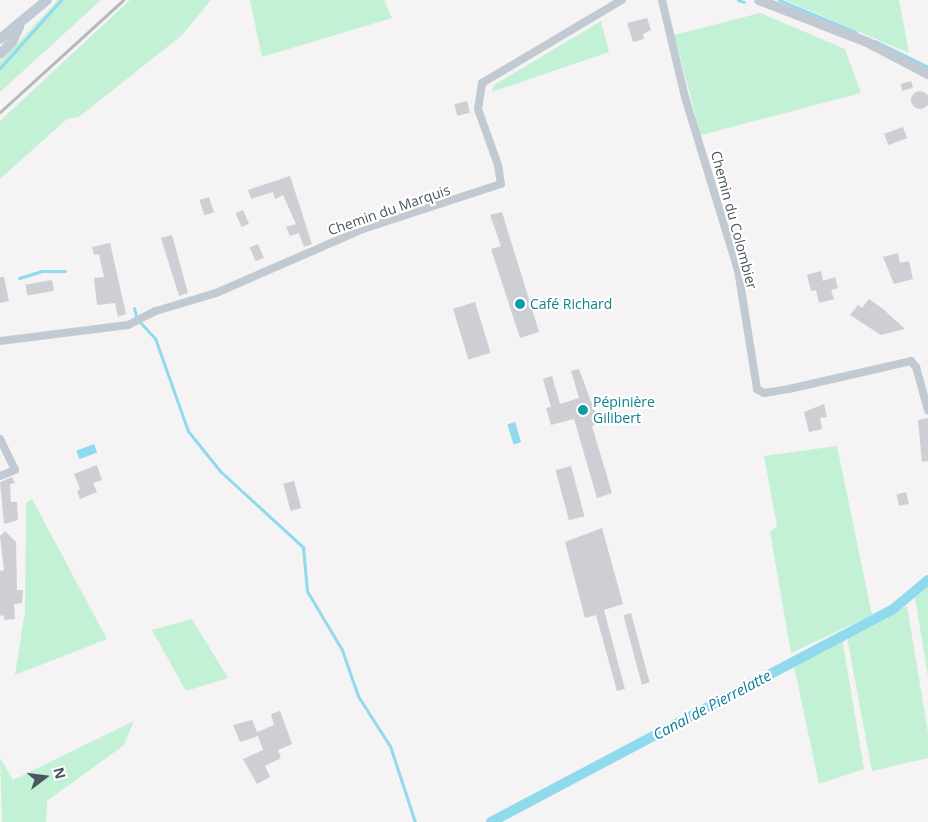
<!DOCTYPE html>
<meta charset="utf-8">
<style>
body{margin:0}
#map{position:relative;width:928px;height:822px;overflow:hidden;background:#f5f3f3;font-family:"Open Sans",sans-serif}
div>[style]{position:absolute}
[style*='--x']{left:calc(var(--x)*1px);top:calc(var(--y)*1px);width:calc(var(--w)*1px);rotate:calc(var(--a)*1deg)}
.green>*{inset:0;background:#c3f1d5}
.water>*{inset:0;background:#90daee;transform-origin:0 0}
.stream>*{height:3px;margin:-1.5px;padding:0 1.5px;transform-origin:1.5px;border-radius:1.5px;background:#90daee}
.canal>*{height:10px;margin:-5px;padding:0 5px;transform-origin:5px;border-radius:5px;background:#90daee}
.building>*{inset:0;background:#cdcfd5;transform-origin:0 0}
.round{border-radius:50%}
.minor>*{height:8px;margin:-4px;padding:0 4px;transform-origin:4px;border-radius:4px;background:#c1cad2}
.tertiary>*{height:10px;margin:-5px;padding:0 5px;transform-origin:5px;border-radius:5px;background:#c1cad2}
.rail>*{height:3px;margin:-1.5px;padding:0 1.5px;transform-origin:1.5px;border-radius:1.5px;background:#b5b8bd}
.dots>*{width:14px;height:14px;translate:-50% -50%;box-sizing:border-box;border:2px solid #fff;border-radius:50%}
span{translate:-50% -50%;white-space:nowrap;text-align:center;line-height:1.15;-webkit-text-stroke:4.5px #fff;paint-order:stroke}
.street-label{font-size:14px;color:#4a5661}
.culture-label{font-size:14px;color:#0d838f}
.left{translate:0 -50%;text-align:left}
.water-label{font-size:15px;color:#0c7c9b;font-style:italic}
.north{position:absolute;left:20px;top:752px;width:50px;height:50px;-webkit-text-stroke:4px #fff;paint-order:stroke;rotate:75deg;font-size:14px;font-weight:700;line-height:20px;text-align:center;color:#4a5661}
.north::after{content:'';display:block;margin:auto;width:18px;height:22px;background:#4a5661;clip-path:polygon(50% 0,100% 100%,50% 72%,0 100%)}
</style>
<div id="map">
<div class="green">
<div style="clip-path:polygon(58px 0,101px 0,0 92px,0 62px)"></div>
<div style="clip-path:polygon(130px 0,211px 0,181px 36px,79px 117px,67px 119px,0 179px,0 121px)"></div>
<div style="clip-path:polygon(250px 0,384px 0,392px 18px,262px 57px)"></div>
<div style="clip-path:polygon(785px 0,899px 0,909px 53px)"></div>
<div style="clip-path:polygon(760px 13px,845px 49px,861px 93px,701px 135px,674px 35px)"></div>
<div style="clip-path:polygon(601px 21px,609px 52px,492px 92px,494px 85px)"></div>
<div style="clip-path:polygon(837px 446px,872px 615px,791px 653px,770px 532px,777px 526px,764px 456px)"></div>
<div style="clip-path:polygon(32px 499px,107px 639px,15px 675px,25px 611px,26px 503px)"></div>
<div style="clip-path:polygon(928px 585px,928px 677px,915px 598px)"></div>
<div style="clip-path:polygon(907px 606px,928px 733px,928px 758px,872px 771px,846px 632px)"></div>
<div style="clip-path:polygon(192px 619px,228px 678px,186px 691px,152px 630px)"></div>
<div style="clip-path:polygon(842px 638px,864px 769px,819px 784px,794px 666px)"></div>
<div style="clip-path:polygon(134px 721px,124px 745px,47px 801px,46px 822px,2px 822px,0 758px,13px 780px)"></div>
</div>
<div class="water">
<div style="left:515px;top:422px;width:21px;height:8px;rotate:73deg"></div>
<div style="left:94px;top:444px;width:9px;height:19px;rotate:69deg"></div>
</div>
<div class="stream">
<div style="--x:738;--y:0;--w:6;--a:18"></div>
<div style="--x:779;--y:0;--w:83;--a:22.6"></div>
<div style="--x:875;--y:41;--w:59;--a:26.1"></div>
<div style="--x:0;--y:68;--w:91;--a:-48.1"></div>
<div style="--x:19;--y:278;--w:24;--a:-17"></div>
<div style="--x:42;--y:271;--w:23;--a:0"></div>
<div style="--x:134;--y:308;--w:11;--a:75"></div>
<div style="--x:137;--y:319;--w:26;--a:47"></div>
<div style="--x:155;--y:338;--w:99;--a:70.5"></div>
<div style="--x:188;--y:431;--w:51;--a:51.3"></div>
<div style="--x:220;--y:471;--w:113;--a:42.5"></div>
<div style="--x:303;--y:547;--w:44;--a:84.8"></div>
<div style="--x:307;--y:591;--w:69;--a:59.3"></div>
<div style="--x:342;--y:650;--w:49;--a:70.8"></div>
<div style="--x:358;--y:696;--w:59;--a:57.4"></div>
<div style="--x:390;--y:746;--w:80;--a:71.8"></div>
</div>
<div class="canal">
<div style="--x:491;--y:822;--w:454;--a:-27.9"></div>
<div style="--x:892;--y:610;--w:47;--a:-39.8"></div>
</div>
<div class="building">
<div style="clip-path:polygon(647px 18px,651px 30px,643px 34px,644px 39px,633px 42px,627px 23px)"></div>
<div style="left:911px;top:81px;width:7px;height:11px;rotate:74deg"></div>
<div class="round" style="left:911px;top:91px;width:18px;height:18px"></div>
<div style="left:467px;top:101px;width:12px;height:13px;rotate:76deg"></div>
<div style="left:903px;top:127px;width:12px;height:20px;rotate:70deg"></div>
<div style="clip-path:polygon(290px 176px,312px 244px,304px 247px,299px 233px,290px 236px,286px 227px,296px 224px,283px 195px,275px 199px,273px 192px,251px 199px,248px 190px)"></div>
<div style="left:209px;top:197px;width:16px;height:10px;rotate:72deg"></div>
<div style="left:243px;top:210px;width:15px;height:8px;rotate:67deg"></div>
<div style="clip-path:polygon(502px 212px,539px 332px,520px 338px,491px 249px,501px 246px,490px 215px)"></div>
<div style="clip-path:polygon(172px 235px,188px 293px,179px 296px,161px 238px)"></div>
<div style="clip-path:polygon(110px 243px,126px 314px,118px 317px,115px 303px,97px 305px,94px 278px,104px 277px,99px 254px,94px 255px,92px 247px)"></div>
<div style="left:258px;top:244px;width:15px;height:9px;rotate:67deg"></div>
<div style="clip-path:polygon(898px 253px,900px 263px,909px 261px,913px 279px,894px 284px,883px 257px)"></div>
<div style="clip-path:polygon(821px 271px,823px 281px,835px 277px,838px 288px,831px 290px,834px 299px,819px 303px,816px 290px,811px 291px,807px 275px)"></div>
<div style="clip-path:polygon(0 277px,4px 277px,9px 301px,0 303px)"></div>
<div style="left:52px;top:280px;width:11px;height:27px;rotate:80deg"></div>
<div style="clip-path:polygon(869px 299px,883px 309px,905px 329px,881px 335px,850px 315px,858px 305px,862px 308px)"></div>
<div style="left:475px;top:302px;width:53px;height:23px;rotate:73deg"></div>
<div style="clip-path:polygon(579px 369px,599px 423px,592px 426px,612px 493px,597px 498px,574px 419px,551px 425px,546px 408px,551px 407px,543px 379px,552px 376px,560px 404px,579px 398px,571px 371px)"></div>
<div style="clip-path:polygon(824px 404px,827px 417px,820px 418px,822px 429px,809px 432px,804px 412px)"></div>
<div style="clip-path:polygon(928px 418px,928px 461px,922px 462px,918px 420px)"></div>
<div style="clip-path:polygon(97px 465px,102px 480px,93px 483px,97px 492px,80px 499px,77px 491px,80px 489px,74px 474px)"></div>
<div style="left:571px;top:466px;width:52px;height:16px;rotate:75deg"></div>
<div style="clip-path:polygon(12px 477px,15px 483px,10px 484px,11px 502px,17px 502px,18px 520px,4px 524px,0 482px)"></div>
<div style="left:294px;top:481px;width:28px;height:11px;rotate:75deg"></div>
<div style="left:906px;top:492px;width:12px;height:10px;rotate:76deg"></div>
<div style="clip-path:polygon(602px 528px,623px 604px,604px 610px,625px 689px,617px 691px,596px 615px,585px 618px,565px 542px)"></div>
<div style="clip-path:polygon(5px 531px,16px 542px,17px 590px,23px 590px,22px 603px,14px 604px,15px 619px,4px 620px,4px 615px,0 616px,0 571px,4px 570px,0 536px)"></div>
<div style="left:631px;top:613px;width:72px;height:8px;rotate:75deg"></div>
<div style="clip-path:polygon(280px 711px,292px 744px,278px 750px,281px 758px,265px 766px,270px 777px,257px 784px,243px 759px,263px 750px,258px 736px,240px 742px,233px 725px,252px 720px,257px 732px,274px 725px,271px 714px)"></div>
</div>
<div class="minor">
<div style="--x:662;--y:0;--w:100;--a:76.7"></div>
<div style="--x:685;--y:97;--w:181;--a:73"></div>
<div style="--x:738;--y:270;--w:121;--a:80.9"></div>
<div style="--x:757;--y:389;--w:8;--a:30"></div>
<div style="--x:764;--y:393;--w:25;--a:-9"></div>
<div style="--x:789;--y:389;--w:125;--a:-12.9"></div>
<div style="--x:911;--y:361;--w:8;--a:50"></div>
<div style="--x:916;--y:367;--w:45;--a:74.4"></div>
<div style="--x:0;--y:341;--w:129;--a:-7.1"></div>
<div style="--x:128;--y:325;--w:31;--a:-27"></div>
<div style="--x:156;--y:311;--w:63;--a:-16.7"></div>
<div style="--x:216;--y:293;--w:160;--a:-23.5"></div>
<div style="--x:363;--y:229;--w:145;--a:-18.1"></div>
<div style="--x:501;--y:184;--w:19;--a:-99"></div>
<div style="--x:498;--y:165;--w:59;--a:-109.7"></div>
<div style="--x:478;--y:109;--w:26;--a:-81"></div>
<div style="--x:482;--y:83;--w:163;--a:-30.7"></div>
<div style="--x:0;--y:439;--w:34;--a:64"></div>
<div style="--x:15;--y:470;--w:16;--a:158"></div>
</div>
<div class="tertiary">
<div style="--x:759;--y:0;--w:116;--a:21.3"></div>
<div style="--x:867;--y:42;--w:69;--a:27.7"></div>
<div style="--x:0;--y:39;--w:61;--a:-39.7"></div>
<div style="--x:0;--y:54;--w:17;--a:-45"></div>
<div style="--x:12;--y:42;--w:17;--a:-65"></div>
</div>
<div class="rail">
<div style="--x:0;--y:112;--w:166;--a:-42.3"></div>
</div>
<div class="dots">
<div style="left:520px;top:304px;background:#0f9aa8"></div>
<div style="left:583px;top:410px;background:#0f9aa8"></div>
</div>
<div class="street-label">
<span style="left:389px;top:210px;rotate:-19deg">Chemin du Marquis</span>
<span style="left:734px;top:220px;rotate:75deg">Chemin du Colombier</span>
</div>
<div class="culture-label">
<span class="left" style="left:530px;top:304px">Café Richard</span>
<span class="left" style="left:593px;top:410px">Pépinière<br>Gilibert</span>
</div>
<div class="water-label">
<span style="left:712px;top:705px;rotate:-28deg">Canal de Pierrelatte</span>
</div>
<div class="north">N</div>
</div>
